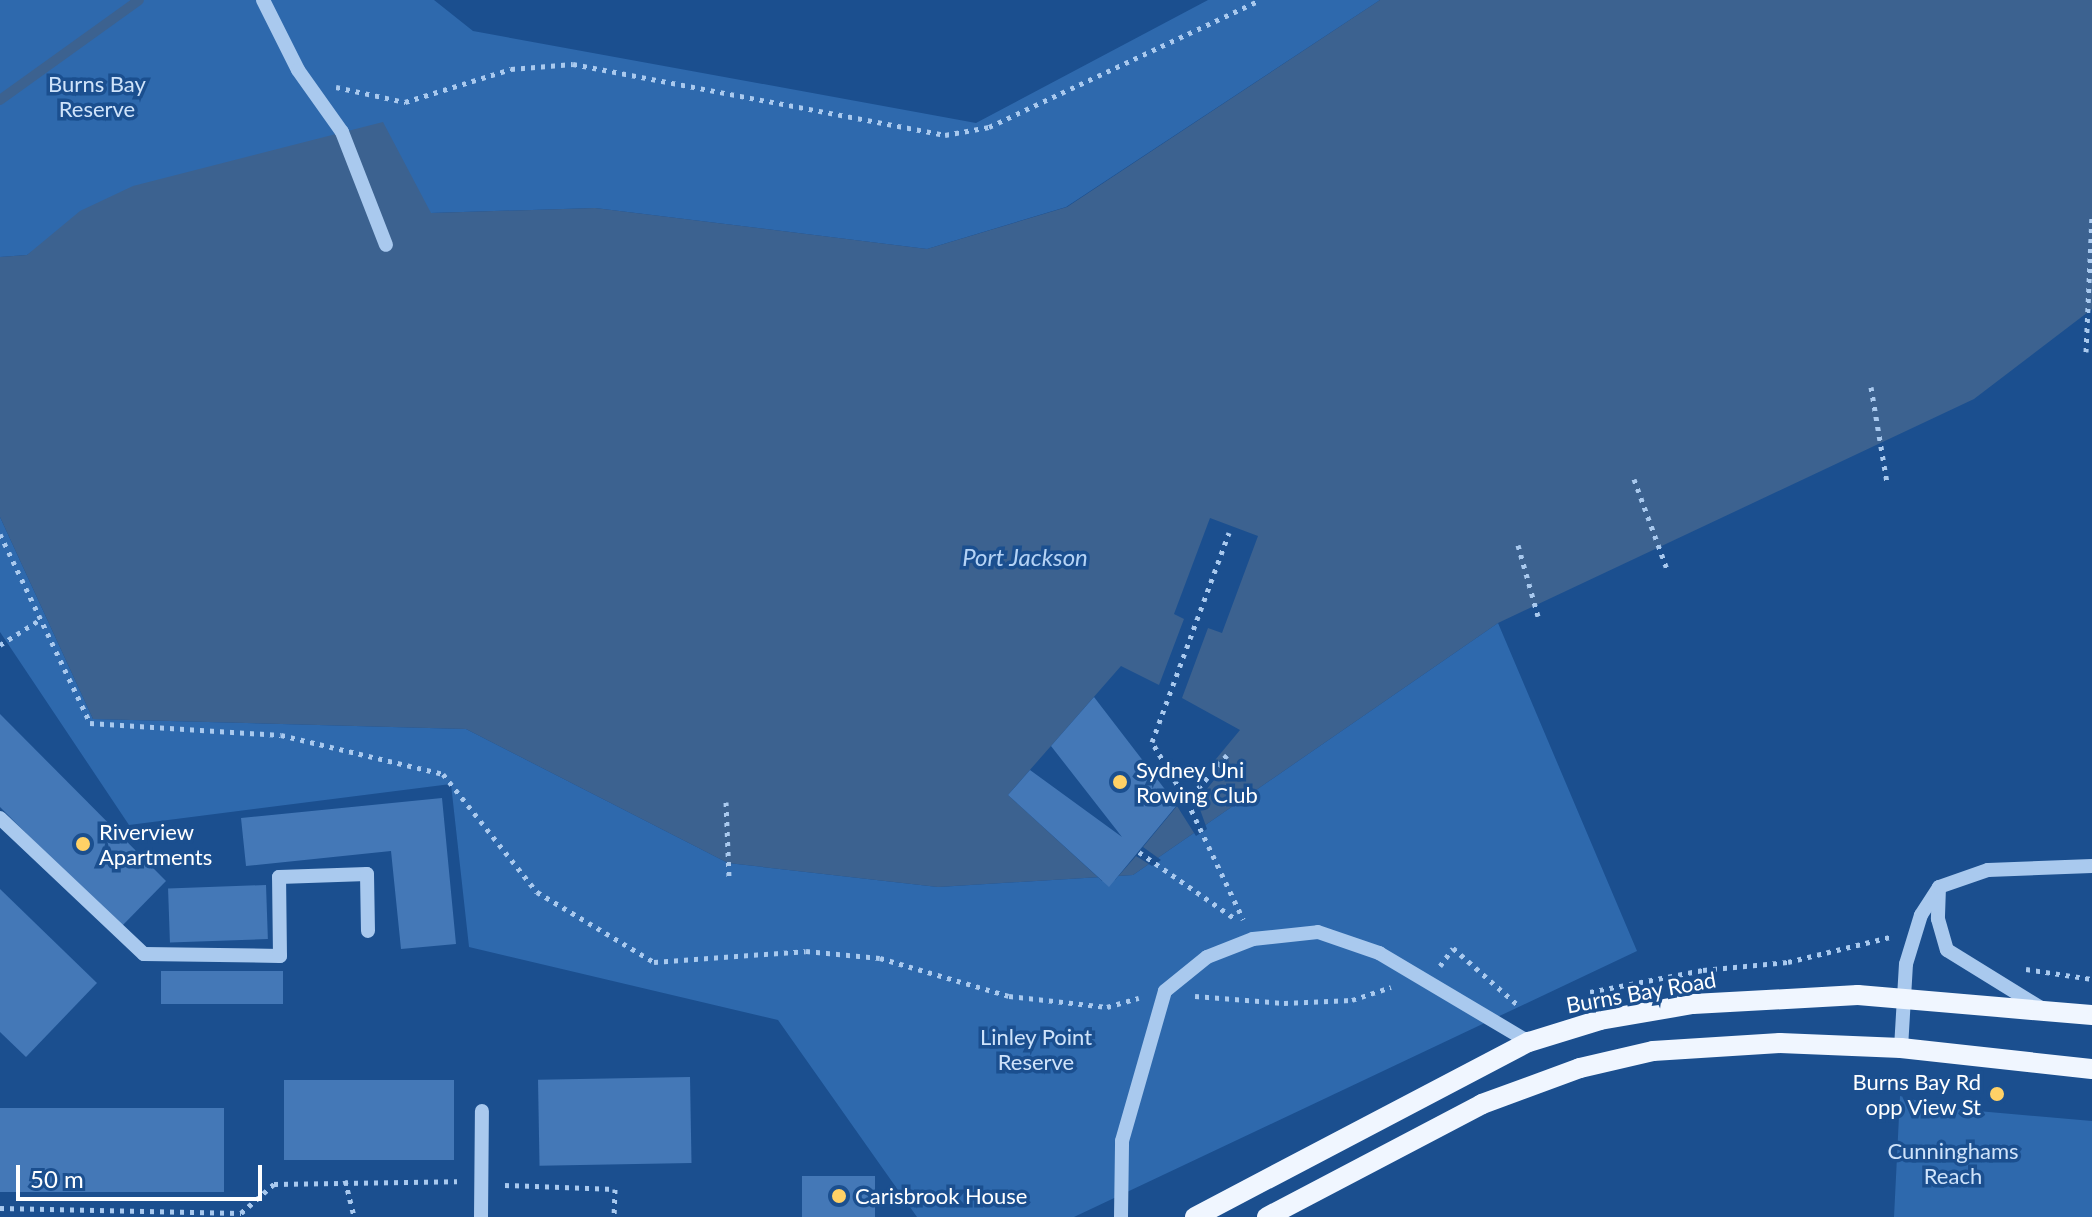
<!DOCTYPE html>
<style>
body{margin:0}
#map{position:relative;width:2092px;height:1217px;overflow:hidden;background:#1b4f8f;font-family:Lato,sans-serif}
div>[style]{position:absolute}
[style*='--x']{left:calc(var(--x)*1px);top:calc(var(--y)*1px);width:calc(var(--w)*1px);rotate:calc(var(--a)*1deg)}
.green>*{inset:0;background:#2e69ad}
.water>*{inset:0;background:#3c6290}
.pier>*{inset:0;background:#1b4f8f}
.stream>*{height:10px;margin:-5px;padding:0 5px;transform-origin:5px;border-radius:5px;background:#3c6290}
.building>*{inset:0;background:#4478b7;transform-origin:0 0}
.path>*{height:5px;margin-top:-2.5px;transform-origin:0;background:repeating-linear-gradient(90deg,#a9c9ee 0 4px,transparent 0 10px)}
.minor>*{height:14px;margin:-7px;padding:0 7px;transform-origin:7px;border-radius:7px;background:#a9c9ee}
.major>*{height:20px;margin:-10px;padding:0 10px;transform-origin:10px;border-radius:10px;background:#f0f6ff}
.dots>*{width:22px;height:22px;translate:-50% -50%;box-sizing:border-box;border:4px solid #1b4f8f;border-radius:50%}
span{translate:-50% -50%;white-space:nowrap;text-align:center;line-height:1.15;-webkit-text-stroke:7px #1b4f8f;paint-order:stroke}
.park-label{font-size:22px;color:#cfe3fa}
.poi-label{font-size:22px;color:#fff}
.left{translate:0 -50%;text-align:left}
.right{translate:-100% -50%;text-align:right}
.street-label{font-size:22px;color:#fff}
.water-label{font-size:24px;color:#b5d3f5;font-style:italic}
.scale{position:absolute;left:16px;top:1165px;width:246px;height:36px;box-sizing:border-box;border:4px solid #fff;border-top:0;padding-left:10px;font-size:24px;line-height:28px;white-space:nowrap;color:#fff;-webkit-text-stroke:6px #1b4f8f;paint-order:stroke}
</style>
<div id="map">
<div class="green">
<div style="clip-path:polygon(0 0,434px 0,473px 31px,976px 123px,1208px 0,1380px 0,1066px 207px,927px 249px,595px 208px,431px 213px,49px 240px,27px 255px,0 257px)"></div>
<div style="clip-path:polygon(0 517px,93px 719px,466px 729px,728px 863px,938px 887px,1133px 875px,1498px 623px,1637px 951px,1074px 1217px,917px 1217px,778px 1020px,469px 947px,451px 784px,129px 825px,0 632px)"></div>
<div style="clip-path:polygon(1900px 1096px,1944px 1108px,2092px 1121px,2092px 1217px,1894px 1217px)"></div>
</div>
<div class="water">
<div style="clip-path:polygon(1380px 0,2092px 0,2092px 309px,1974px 399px,1498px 623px,1133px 875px,938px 887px,728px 863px,466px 729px,93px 719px,0 517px,0 257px,27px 255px,80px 211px,133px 186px,383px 122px,431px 213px,595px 208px,927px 249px,1067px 207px)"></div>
</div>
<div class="pier">
<div style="clip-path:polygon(1210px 518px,1258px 536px,1222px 633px,1208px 628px,1182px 698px,1240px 730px,1211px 765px,1219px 774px,1197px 801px,1207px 829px,1196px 836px,1177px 806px,1143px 847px,1161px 860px,1152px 866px,1136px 856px,1115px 880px,1102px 881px,1008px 795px,1121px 666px,1159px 685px,1184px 619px,1174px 614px)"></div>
</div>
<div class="stream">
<div style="--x:0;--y:100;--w:171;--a:-35.7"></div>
</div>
<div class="building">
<div style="clip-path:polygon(1094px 697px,1177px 805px,1109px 887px,1008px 795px,1030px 770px,1122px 837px,1051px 746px)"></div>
<div style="clip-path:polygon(0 714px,166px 881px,120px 928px,0 807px)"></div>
<div style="clip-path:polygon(442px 798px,456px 944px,401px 949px,391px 851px,246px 866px,241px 818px)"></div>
<div style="left:266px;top:885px;width:54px;height:98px;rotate:88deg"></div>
<div style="clip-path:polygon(0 889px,97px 983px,26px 1057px,0 1032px)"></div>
<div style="left:161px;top:971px;width:122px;height:33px"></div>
<div style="left:690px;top:1077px;width:86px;height:152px;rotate:89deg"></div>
<div style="left:284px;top:1080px;width:170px;height:80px"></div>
<div style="left:0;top:1108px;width:224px;height:84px"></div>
<div style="left:802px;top:1176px;width:73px;height:41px"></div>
</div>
<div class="path">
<div style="--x:336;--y:87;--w:71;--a:12.3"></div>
<div style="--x:405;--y:102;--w:111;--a:-17.3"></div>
<div style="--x:511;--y:69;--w:62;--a:-4.6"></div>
<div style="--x:573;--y:64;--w:379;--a:10.8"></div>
<div style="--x:945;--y:135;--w:45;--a:-10.3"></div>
<div style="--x:989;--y:127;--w:299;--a:-25.1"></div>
<div style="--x:2086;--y:352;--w:137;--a:-87.5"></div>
<div style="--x:1871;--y:387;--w:97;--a:80.5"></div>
<div style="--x:1634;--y:479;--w:96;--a:69.9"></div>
<div style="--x:0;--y:534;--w:209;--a:64.5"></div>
<div style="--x:90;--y:723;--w:191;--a:3.6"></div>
<div style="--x:281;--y:735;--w:167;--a:13.5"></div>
<div style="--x:443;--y:774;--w:151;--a:51.5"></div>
<div style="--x:537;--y:892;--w:136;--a:30.9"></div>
<div style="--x:654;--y:962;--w:152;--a:-4.1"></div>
<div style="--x:806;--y:951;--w:74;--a:5.4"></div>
<div style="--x:880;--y:958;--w:134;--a:16.4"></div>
<div style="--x:1009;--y:996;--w:99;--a:6.4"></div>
<div style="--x:1107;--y:1007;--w:33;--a:-16"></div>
<div style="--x:1518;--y:545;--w:74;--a:74.3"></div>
<div style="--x:0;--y:645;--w:49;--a:-32.4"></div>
<div style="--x:1227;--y:755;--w:61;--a:131"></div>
<div style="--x:1187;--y:801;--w:131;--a:64.6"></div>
<div style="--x:1187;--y:801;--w:69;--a:-120.7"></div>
<div style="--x:1152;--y:742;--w:223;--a:-69.8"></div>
<div style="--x:726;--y:802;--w:75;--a:87.7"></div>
<div style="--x:1139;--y:852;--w:119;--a:34.8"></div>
<div style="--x:1440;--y:966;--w:22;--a:-54"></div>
<div style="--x:1453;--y:948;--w:88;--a:41.3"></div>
<div style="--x:2026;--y:969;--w:67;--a:8.6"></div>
<div style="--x:1590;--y:992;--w:115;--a:-11"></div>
<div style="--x:1703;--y:970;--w:85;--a:-5.4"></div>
<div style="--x:1788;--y:962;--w:105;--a:-13.8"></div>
<div style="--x:1195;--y:996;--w:89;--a:4.5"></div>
<div style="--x:1284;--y:1003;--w:68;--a:-2.5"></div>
<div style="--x:1352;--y:1000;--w:41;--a:-18.4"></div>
<div style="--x:345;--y:1180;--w:38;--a:76"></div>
<div style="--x:505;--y:1185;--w:110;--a:2.1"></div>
<div style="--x:615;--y:1189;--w:28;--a:92"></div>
<div style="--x:0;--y:1208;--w:241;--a:1.2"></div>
<div style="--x:241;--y:1213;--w:44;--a:-41.3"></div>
<div style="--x:274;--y:1184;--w:183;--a:-0.9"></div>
</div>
<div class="minor">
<div style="--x:263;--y:0;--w:78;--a:63.4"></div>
<div style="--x:298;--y:70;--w:76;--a:54.6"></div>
<div style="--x:342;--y:132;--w:121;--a:68.7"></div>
<div style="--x:0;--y:818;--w:198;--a:43.4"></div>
<div style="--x:144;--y:954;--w:136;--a:0.8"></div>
<div style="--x:280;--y:956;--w:79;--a:-90.7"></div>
<div style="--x:279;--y:877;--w:88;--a:-2"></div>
<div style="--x:367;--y:874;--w:57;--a:89"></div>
<div style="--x:1939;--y:887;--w:32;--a:92"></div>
<div style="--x:1938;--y:919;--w:32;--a:74"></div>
<div style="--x:1947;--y:950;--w:110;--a:31.7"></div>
<div style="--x:1901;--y:1048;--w:84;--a:-86.6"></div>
<div style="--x:1906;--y:964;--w:51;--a:-73"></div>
<div style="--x:1921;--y:915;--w:33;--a:-57"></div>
<div style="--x:1939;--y:887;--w:52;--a:-19.1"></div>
<div style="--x:1988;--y:870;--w:104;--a:-2.2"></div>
<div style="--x:481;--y:1217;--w:106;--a:-89.5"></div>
<div style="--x:1121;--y:1217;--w:76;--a:-89.2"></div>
<div style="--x:1122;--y:1141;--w:156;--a:-74"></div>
<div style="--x:1165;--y:991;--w:54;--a:-39"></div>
<div style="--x:1207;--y:957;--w:49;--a:-21.4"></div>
<div style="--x:1253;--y:939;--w:65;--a:-6.1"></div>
<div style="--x:1318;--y:932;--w:65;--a:19"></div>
<div style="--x:1379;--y:953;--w:174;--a:30.7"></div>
</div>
<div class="major">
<div style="--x:1195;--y:1217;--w:377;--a:-27.7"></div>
<div style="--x:1529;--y:1042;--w:74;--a:-17.2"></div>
<div style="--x:1600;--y:1020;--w:94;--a:-9.8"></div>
<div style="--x:1693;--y:1004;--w:165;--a:-3.1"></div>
<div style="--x:1858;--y:995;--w:235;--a:4.9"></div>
<div style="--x:1267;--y:1217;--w:243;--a:-27.7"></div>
<div style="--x:1482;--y:1104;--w:104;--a:-20.2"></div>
<div style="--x:1580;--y:1068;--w:75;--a:-13.1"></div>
<div style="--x:1653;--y:1051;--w:127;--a:-3.6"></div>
<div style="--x:1780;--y:1043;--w:121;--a:2.4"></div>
<div style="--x:1901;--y:1048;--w:192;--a:6.3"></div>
</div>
<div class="dots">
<div style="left:1120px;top:782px;background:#ffd166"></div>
<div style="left:83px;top:844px;background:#ffd166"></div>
<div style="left:1997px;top:1094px;background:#ffd166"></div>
<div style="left:839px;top:1196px;background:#ffd166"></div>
</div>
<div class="park-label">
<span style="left:97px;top:96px">Burns Bay<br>Reserve</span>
<span style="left:1036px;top:1049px">Linley Point<br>Reserve</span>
<span style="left:1953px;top:1163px">Cunninghams<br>Reach</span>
</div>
<div class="poi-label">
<span class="left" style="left:1136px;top:782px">Sydney Uni<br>Rowing Club</span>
<span class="left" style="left:99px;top:844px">Riverview<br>Apartments</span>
<span class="right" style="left:1981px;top:1094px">Burns Bay Rd<br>opp View St</span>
<span class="left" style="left:855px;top:1196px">Carisbrook House</span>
</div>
<div class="street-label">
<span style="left:1641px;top:992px;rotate:-10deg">Burns Bay Road</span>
</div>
<div class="water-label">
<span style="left:1025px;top:557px">Port Jackson</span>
</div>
<div class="scale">50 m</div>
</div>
